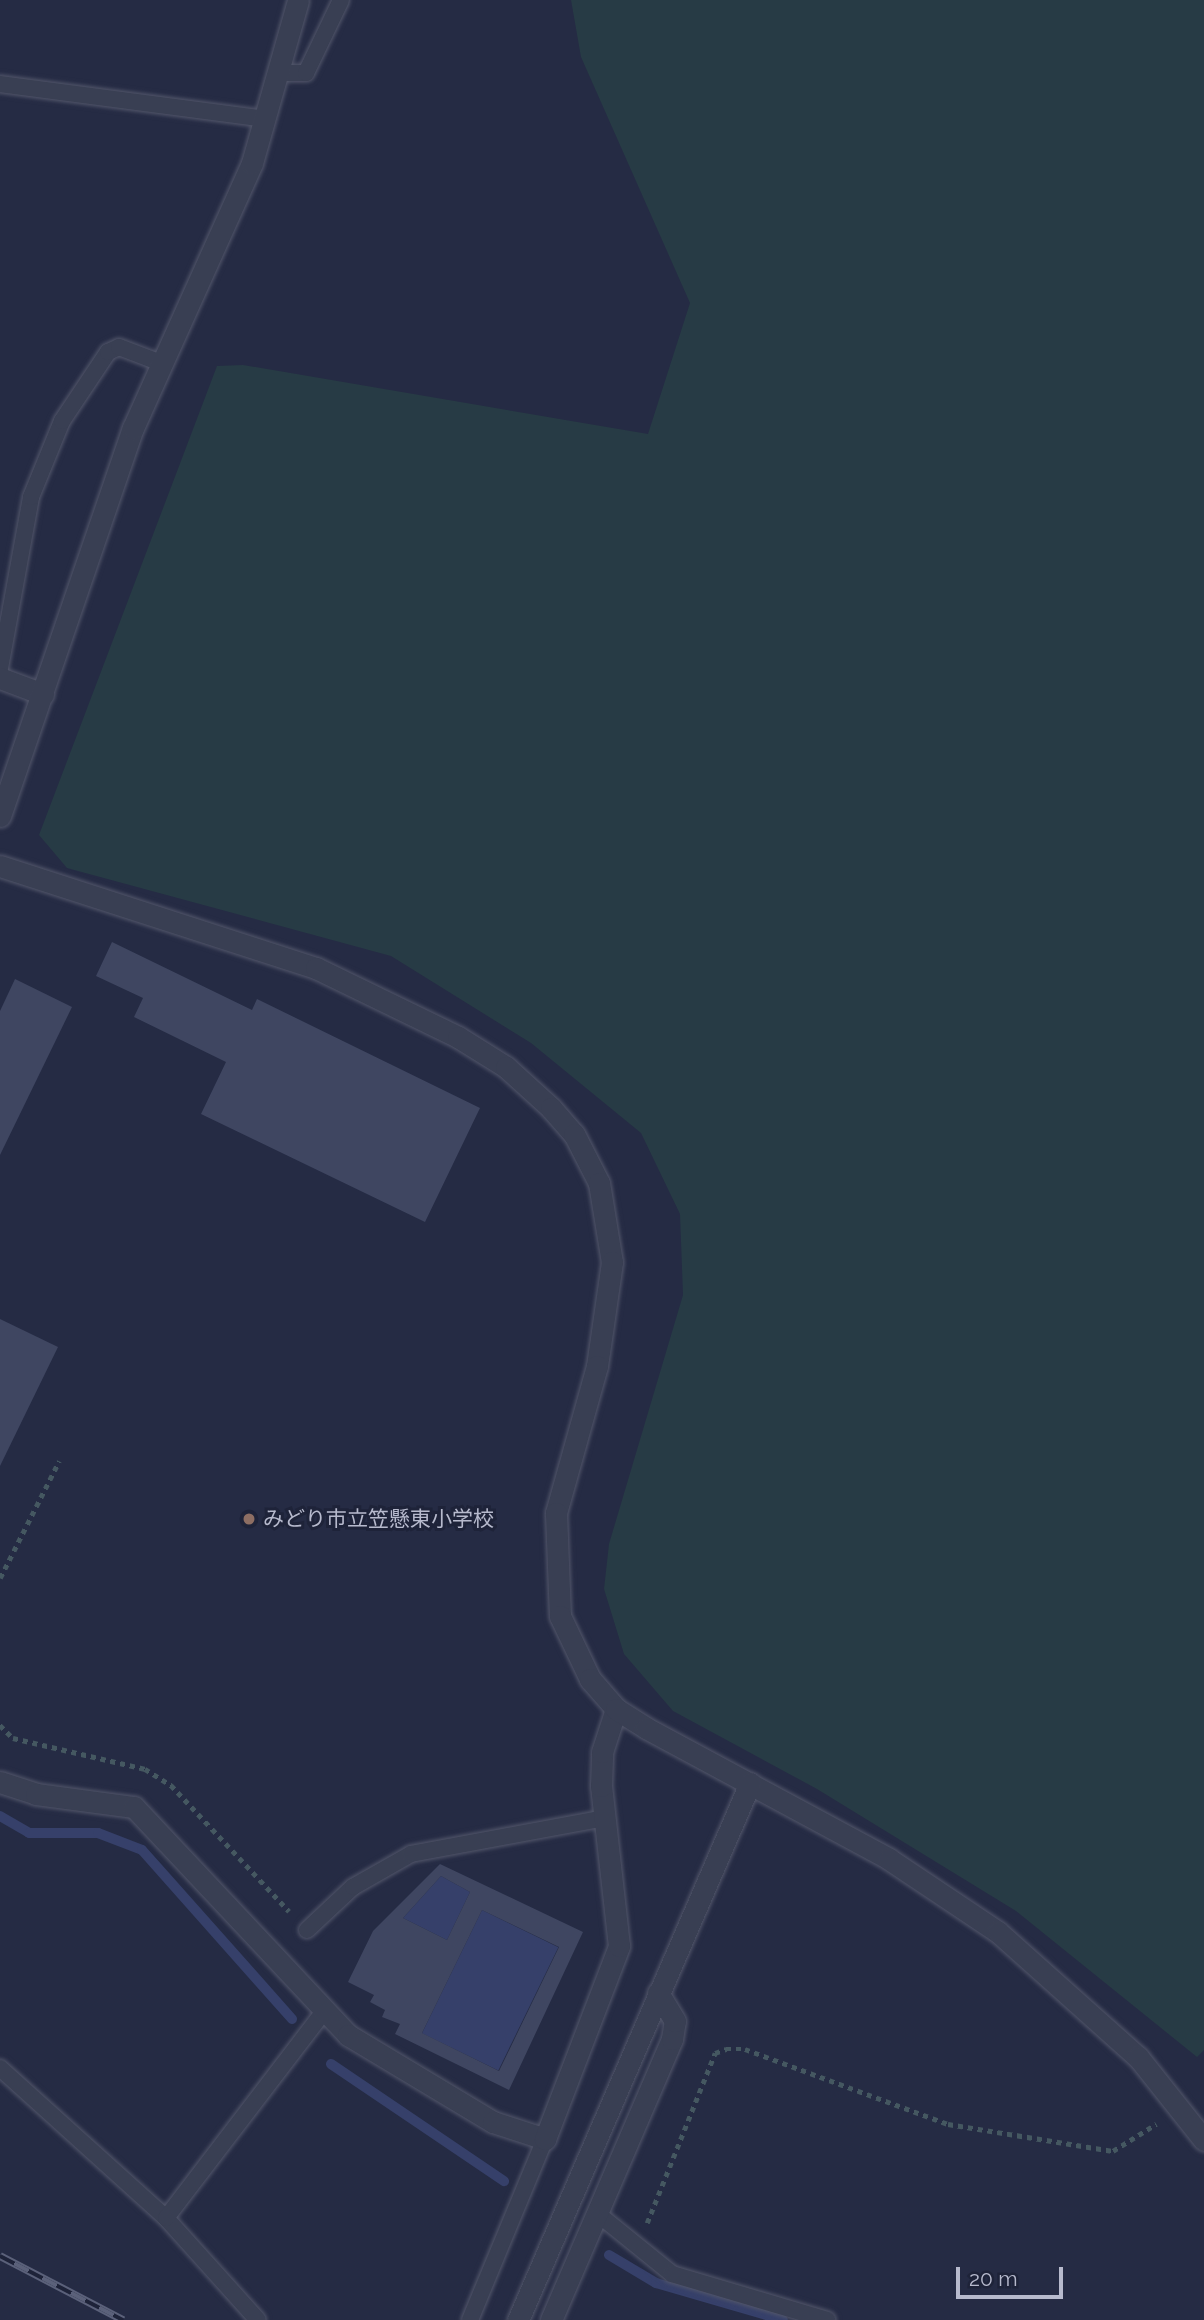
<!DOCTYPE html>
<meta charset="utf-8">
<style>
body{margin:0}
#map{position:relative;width:1204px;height:2320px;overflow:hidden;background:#252b44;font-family:Raleway,"Noto Sans JP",sans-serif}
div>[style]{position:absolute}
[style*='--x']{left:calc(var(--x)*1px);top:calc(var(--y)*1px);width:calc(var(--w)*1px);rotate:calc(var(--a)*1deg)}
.green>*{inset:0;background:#273b45}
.water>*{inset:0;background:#36406a;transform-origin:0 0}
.stream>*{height:10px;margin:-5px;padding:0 5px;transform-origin:5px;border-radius:5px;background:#36406a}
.building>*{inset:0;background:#3f4661}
.path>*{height:4.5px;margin-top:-2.25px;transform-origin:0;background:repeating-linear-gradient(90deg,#455861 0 5px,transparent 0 10px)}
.roads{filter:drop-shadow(0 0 2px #52566a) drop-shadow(0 0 2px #52566a)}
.service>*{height:16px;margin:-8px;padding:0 8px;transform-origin:8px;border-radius:8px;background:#393f53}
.minor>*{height:21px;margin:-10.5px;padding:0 10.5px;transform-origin:10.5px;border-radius:10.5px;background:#393f53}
.tertiary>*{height:21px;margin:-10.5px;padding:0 10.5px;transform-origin:10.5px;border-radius:10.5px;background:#393f53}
.rail>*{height:8px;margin-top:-4px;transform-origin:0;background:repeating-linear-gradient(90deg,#1e2339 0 16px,#5b617a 0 32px);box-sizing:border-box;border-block:2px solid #5b617a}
.dots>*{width:19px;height:19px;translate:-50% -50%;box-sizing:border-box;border:4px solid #1e2339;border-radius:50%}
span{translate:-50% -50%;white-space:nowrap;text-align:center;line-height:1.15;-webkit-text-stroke:6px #1e2339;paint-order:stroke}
.poi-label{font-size:21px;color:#b7bacd}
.left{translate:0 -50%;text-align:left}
.scale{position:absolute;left:956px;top:2267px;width:107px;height:32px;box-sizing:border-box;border:4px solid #b7bacd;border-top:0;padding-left:9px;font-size:21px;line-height:24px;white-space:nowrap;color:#b7bacd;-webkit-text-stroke:5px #1e2339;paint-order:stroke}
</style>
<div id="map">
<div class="green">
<div style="clip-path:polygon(571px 0,1204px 0,1204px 2050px,1197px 2057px,1016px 1911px,817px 1789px,673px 1711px,624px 1654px,604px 1589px,609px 1544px,683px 1295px,680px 1214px,641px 1133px,531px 1043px,391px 956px,67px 868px,39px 835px,217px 366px,243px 365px,648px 434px,690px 303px,581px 57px)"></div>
</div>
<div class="water">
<div style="clip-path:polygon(441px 1876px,470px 1892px,447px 1940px,403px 1918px)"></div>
<div style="left:482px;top:1910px;width:85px;height:137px;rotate:26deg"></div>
</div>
<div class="stream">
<div style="--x:0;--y:1816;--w:34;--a:30"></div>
<div style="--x:29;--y:1833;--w:69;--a:0"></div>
<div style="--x:98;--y:1833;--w:47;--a:21.1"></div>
<div style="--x:142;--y:1850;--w:226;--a:48.4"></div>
<div style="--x:331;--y:2064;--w:209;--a:34.1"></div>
<div style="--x:609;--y:2255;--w:55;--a:30.8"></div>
<div style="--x:656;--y:2283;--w:132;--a:16.2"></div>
</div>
<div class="building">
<div style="clip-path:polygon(112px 942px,252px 1010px,257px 999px,480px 1108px,425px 1222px,201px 1114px,226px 1062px,134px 1017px,143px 998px,96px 976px)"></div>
<div style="clip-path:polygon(15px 979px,72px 1007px,0 1155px,0 1011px)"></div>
<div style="clip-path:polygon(0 1319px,58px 1347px,0 1466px)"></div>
<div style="clip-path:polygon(evenodd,440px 1864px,583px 1932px,509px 2090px,395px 2034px,400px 2024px,382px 2017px,385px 2010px,370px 2002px,374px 1995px,348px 1982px,373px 1931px,440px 1864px,441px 1876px,470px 1892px,447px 1940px,403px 1918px,441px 1876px,440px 1864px,482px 1910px,559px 1947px,499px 2071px,422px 2033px,482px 1910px)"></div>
</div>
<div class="path">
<div style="--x:0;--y:1578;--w:131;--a:-63.2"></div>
<div style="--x:0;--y:1725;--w:18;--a:45"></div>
<div style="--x:13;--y:1738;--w:136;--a:13.2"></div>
<div style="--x:145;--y:1769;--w:31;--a:32"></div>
<div style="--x:171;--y:1785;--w:173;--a:46.9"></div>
<div style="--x:647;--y:2223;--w:183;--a:-68.2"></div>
<div style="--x:715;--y:2053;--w:12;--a:-20"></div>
<div style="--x:726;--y:2049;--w:19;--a:0"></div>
<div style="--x:745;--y:2049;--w:216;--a:20.3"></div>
<div style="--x:948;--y:2124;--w:167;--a:9.3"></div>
<div style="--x:1113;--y:2151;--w:51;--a:-32.1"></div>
</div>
<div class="roads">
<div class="service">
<div style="--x:280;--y:73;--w:26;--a:0"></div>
<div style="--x:306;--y:73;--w:81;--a:-64.4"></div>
<div style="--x:0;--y:84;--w:268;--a:7.5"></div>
<div style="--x:0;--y:668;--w:174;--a:-79.7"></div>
<div style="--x:31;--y:497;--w:82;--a:-67.8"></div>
<div style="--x:62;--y:421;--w:83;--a:-56.3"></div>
<div style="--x:108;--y:352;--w:12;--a:-24"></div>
<div style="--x:119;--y:347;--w:45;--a:20.9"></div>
<div style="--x:307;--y:1930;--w:63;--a:-43.1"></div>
<div style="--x:353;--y:1887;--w:67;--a:-29.6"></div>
<div style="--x:411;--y:1854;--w:197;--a:-10.5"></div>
<div style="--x:0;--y:2068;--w:224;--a:42.1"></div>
<div style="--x:166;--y:2218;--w:137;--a:48"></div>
<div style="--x:598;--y:2214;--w:95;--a:39"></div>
<div style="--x:672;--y:2274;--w:162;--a:16.5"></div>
<div style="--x:166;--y:2218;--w:262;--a:-52.6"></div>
<div style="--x:470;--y:2320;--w:196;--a:-67.5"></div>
</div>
<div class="minor">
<div style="--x:0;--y:678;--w:46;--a:20.4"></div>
<div style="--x:0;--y:1782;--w:38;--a:18"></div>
<div style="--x:36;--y:1794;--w:99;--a:7.6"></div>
<div style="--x:134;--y:1807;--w:313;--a:46.8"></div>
<div style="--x:348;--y:2035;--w:169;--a:31"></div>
<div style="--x:493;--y:2122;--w:55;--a:18.1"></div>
<div style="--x:545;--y:2139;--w:207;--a:-69"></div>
<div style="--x:619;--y:1946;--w:161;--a:-96.4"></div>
<div style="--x:601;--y:1786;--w:34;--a:-88"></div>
<div style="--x:602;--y:1752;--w:45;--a:-72"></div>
<div style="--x:551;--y:2320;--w:306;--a:-66.7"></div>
<div style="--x:672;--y:2039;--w:18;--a:-81"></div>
<div style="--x:675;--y:2021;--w:33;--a:-121"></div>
</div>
<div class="tertiary">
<div style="--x:0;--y:816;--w:410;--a:-71.1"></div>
<div style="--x:133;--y:428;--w:290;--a:-65.8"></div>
<div style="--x:252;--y:163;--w:169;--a:-74.2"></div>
<div style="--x:0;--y:866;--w:332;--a:17.9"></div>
<div style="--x:316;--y:968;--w:158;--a:25.9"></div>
<div style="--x:458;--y:1037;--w:57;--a:32"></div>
<div style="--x:506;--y:1067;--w:61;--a:42.3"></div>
<div style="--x:551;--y:1108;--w:35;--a:49"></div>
<div style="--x:574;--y:1134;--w:55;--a:63"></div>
<div style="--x:599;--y:1183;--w:80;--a:80.7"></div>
<div style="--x:612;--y:1262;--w:105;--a:98.2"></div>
<div style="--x:597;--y:1366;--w:153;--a:105.6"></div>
<div style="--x:556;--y:1513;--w:103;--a:87.8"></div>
<div style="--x:560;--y:1616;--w:70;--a:64.5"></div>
<div style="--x:590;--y:1679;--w:40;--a:49"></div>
<div style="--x:616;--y:1709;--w:36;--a:32"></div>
<div style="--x:646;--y:1728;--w:276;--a:28.3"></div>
<div style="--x:889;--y:1859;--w:131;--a:33.8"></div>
<div style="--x:998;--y:1932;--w:188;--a:41.8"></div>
<div style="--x:1138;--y:2057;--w:106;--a:51.5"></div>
<div style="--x:518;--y:2320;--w:585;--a:-66.63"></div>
</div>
</div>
<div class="rail">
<div style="--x:0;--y:2256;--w:139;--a:27.5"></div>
</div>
<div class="dots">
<div style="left:249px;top:1519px;background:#8d6e63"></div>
</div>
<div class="poi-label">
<span class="left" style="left:263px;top:1519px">みどり市立笠懸東小学校</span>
</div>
<div class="scale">20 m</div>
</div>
